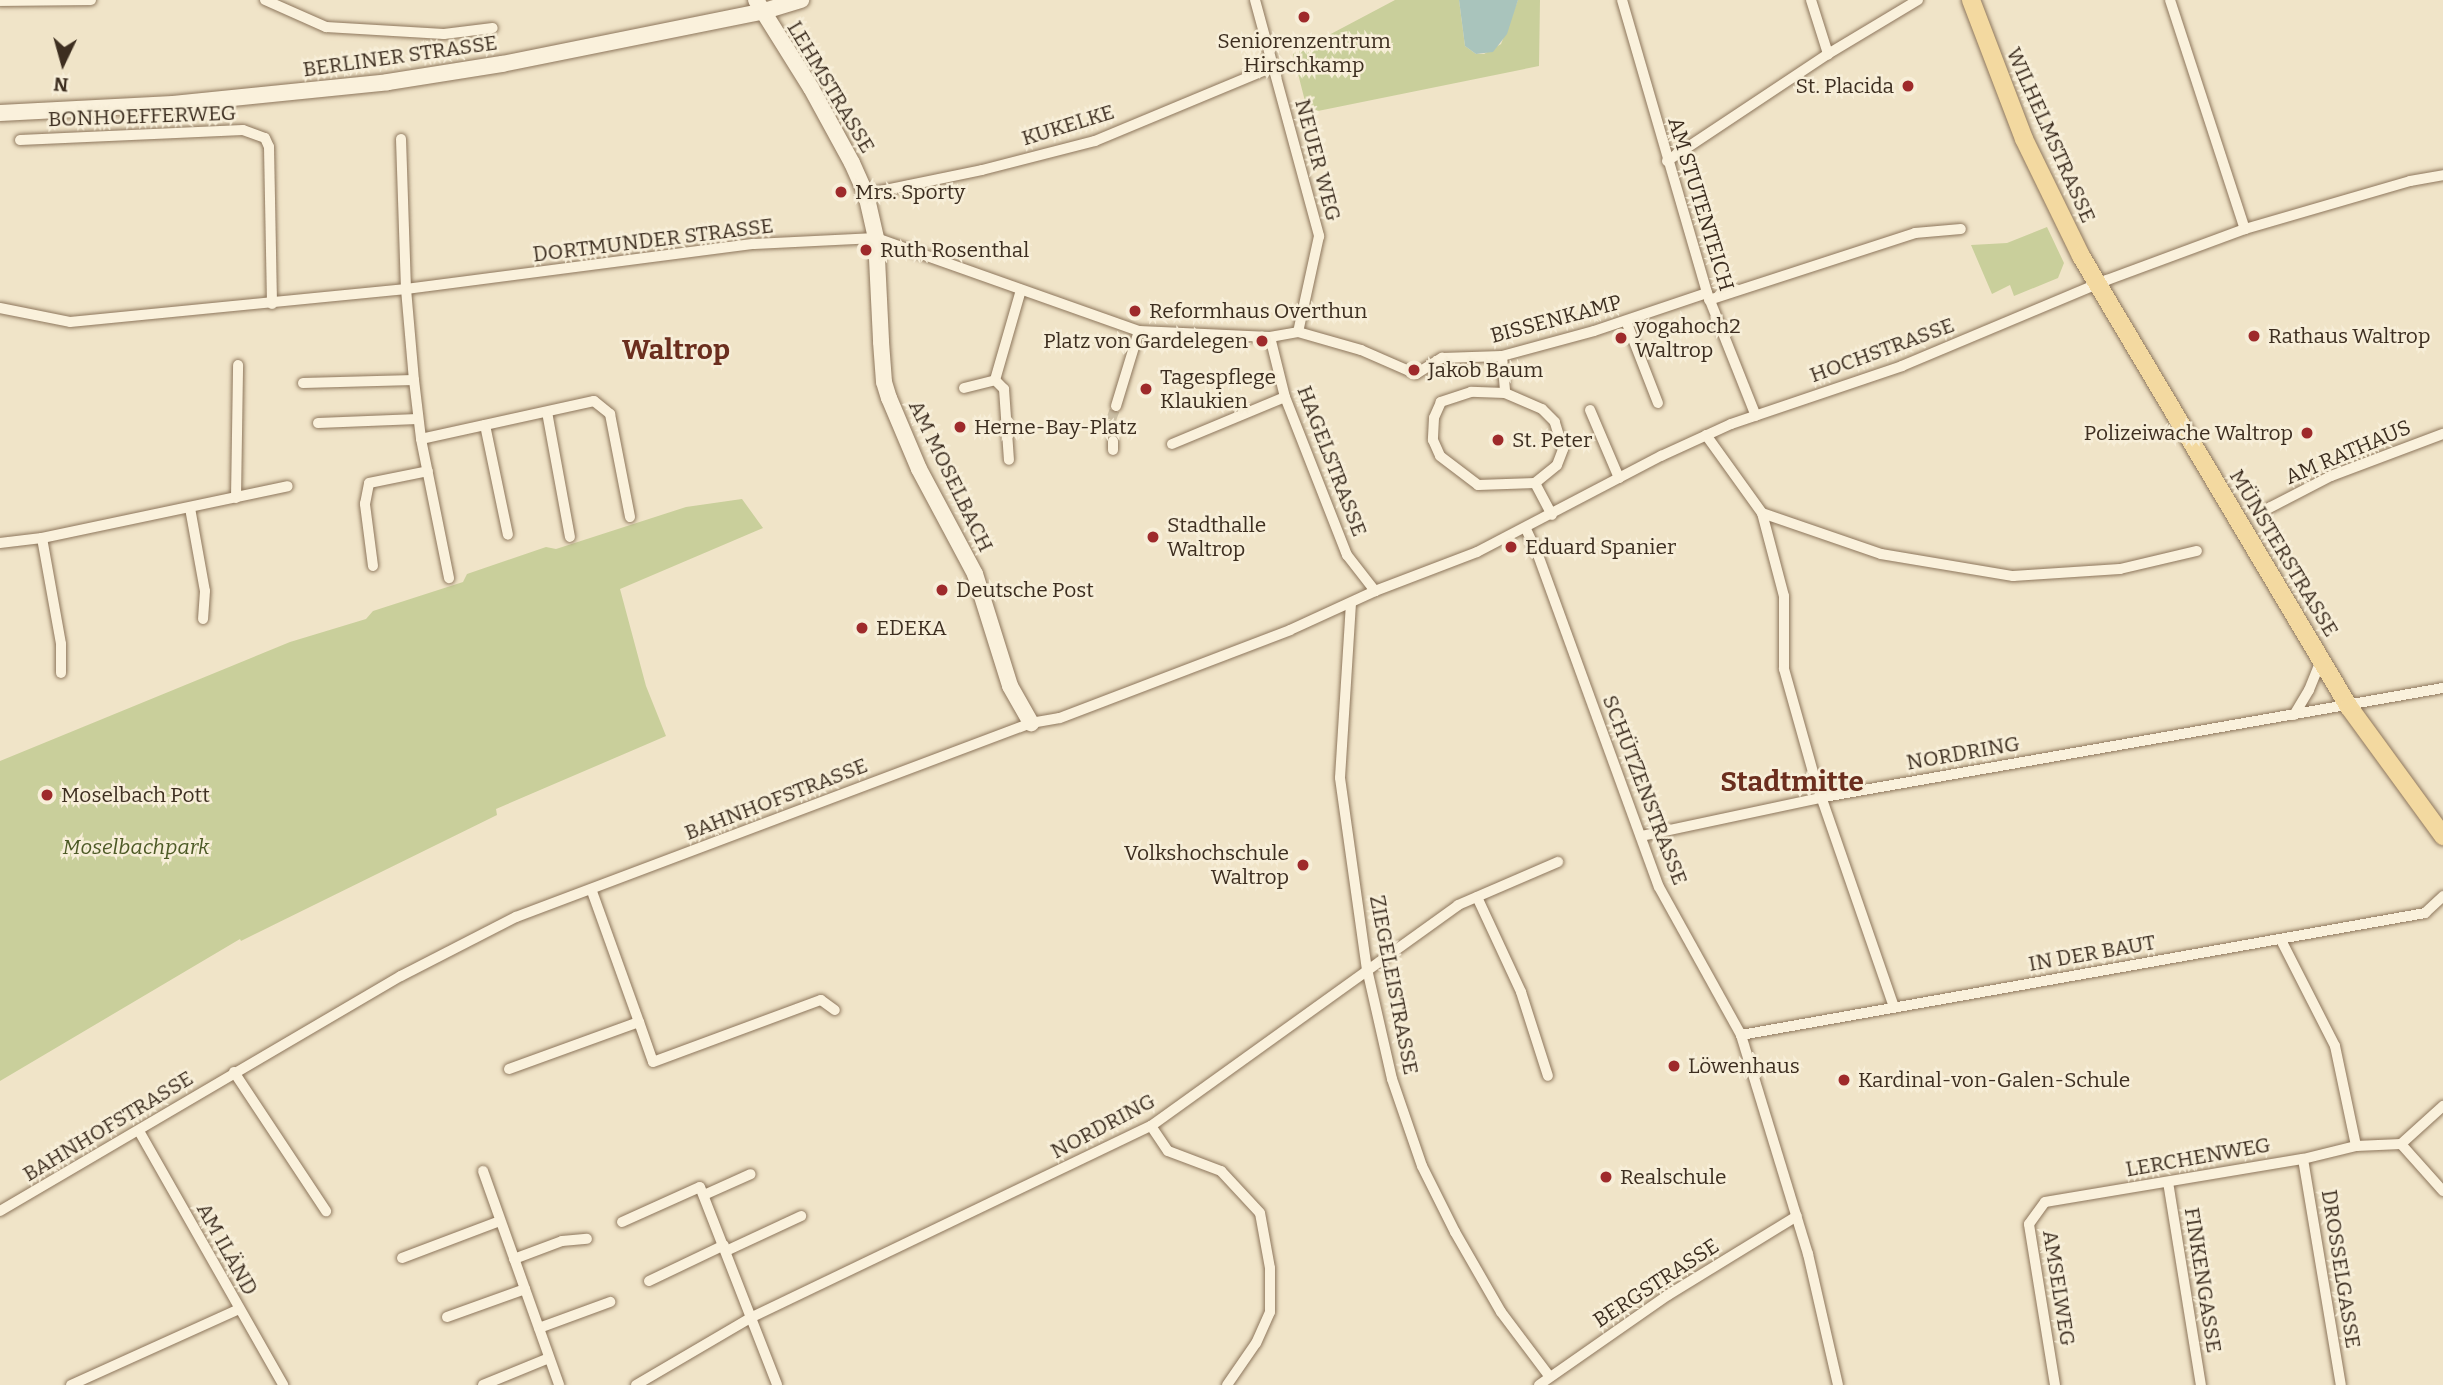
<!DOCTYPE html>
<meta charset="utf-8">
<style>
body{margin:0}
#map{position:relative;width:2443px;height:1385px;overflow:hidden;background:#f0e4c8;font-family:Bitter,serif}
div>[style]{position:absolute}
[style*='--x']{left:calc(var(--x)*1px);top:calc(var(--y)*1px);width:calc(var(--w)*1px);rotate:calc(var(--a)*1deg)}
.green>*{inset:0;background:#c9cf9b}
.water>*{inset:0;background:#a9c4bc}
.street-tunnel>*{height:10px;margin-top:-5px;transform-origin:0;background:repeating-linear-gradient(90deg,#ccc0a6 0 10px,transparent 0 15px)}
.roads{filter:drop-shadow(0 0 2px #8d765c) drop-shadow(0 0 2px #8d765c)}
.street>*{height:10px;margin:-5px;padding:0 5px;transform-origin:5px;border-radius:5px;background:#faf1dc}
.secondary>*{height:16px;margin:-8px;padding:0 8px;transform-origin:8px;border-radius:8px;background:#faf1dc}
.primary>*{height:18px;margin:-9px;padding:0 9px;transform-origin:9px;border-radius:9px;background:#f3d9a0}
.dots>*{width:19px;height:19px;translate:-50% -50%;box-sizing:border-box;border:4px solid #f7eed8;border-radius:50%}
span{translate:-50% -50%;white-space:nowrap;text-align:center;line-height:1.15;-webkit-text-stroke:5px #f7eed8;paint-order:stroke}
.poi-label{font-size:21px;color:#3d2e20}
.right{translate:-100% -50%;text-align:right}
.left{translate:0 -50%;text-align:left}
.street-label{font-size:21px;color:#3d2e20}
.park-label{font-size:21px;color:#4d5a26;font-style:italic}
.district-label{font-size:28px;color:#6b2e1e;font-weight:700}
.north{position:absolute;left:28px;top:28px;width:70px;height:70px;-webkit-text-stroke:5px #f7eed8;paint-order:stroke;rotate:185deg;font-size:19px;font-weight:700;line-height:28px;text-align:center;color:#3d2e20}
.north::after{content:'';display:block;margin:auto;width:24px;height:32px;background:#3d2e20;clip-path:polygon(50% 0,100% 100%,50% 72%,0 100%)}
</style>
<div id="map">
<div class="green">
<div style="clip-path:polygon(1395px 0,1459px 0,1465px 46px,1476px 54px,1484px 54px,1501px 44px,1518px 0,1540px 0,1539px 66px,1308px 113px,1293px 54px)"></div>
<div style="clip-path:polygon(2047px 227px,2064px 263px,2058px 278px,2014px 296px,2010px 285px,1992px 294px,1971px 245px,2007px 243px)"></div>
<div style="clip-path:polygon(742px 499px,763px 528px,620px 589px,646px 686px,666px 736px,496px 809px,497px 815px,241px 941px,240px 939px,0 1081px,0 761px,290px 642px,366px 619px,373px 611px,463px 582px,467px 574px,546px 547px,556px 549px,686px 507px)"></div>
</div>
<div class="water">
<div style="clip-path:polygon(1459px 0,1518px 0,1507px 34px,1493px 52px,1476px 54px,1465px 46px)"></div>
</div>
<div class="street-tunnel">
<div style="--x:1113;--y:441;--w:21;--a:-95"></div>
<div style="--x:1111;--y:420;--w:15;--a:-70"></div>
</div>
<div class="roads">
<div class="street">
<div style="--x:265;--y:0;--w:67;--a:23.9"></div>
<div style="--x:326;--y:27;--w:118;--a:3.4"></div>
<div style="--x:444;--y:34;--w:49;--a:-7"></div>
<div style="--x:1255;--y:0;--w:245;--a:74.8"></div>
<div style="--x:1319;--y:236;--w:98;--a:102.3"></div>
<div style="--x:1622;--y:0;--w:305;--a:73.8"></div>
<div style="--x:1707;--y:293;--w:132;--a:68.3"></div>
<div style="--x:1811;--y:0;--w:57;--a:72.5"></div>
<div style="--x:2170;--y:0;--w:241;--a:71.9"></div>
<div style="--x:0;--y:1;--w:91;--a:-0.6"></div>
<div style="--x:401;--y:139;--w:150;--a:88.1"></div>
<div style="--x:406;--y:289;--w:91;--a:85"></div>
<div style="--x:414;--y:380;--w:59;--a:83.2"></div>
<div style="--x:421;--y:439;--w:142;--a:78.6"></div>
<div style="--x:20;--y:140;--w:223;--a:-2.6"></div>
<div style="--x:243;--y:130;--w:23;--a:20"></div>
<div style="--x:265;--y:138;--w:10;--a:66"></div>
<div style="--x:269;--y:147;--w:157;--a:88.9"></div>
<div style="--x:1667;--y:161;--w:193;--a:-33.6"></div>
<div style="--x:1828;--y:54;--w:105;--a:-31"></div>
<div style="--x:866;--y:194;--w:118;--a:-11.7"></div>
<div style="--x:982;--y:170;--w:117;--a:-14.4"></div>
<div style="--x:1095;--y:141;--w:193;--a:-22.6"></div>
<div style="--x:1709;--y:300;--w:217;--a:-18"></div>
<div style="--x:1915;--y:233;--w:46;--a:-5"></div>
<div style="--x:0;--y:308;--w:71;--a:11.3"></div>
<div style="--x:70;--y:322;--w:338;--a:-5.6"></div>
<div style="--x:406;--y:289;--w:351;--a:-7.4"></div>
<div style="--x:754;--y:244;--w:122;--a:-2.8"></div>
<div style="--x:876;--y:238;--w:279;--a:19.5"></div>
<div style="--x:1139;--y:331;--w:131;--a:2.6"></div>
<div style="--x:1270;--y:337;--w:28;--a:-10"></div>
<div style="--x:1298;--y:332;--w:66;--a:15.9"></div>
<div style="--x:1361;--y:350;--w:60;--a:23.6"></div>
<div style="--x:1416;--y:374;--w:31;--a:-32"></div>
<div style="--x:1442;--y:358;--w:60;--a:-1.9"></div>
<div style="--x:1502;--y:356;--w:95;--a:-15.2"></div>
<div style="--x:1594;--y:331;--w:119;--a:-18.6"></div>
<div style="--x:1626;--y:321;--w:88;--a:68.7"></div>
<div style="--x:1270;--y:337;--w:62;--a:76"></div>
<div style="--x:1285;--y:397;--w:170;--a:68.6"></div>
<div style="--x:1347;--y:555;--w:46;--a:52.1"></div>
<div style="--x:1502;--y:356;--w:37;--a:85"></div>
<div style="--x:995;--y:380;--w:13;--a:45"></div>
<div style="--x:1004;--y:389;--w:71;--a:86"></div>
<div style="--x:303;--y:383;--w:111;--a:-1.5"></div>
<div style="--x:964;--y:388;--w:32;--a:-14"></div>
<div style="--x:995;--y:380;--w:94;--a:-73.9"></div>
<div style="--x:1116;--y:406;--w:78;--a:-73"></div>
<div style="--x:1590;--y:410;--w:74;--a:66.9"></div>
<div style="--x:547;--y:412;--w:127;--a:79.6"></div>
<div style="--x:318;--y:423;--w:100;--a:-2.3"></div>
<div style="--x:485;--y:425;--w:112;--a:78.2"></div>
<div style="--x:1706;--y:435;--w:96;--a:54.3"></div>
<div style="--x:1762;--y:513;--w:86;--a:75.2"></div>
<div style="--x:1784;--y:596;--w:73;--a:90"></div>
<div style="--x:1784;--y:669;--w:111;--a:74.3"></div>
<div style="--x:1814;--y:776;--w:244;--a:70.9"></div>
<div style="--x:421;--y:439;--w:177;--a:-12.4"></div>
<div style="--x:594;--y:401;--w:21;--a:39"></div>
<div style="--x:610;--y:414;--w:105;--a:79"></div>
<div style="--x:1113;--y:441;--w:9;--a:90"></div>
<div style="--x:1172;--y:444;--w:122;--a:-22.6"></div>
<div style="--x:1535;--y:483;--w:28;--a:-39"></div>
<div style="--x:1557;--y:465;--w:17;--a:-69"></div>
<div style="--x:1563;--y:449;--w:28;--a:-107"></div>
<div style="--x:1555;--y:422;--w:18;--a:-135"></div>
<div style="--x:1542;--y:409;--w:40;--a:-156.6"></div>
<div style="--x:1505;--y:393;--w:34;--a:-178"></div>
<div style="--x:1471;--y:392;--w:32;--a:162"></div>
<div style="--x:1441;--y:402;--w:17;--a:114"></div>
<div style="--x:1434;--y:418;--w:22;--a:93"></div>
<div style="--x:1433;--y:440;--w:17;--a:66"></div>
<div style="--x:1440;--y:456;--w:48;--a:37.3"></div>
<div style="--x:1478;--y:485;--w:57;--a:-2"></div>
<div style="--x:1535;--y:483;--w:36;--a:62"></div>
<div style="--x:236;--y:498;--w:133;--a:-89.1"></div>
<div style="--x:190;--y:508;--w:84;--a:79.8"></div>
<div style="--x:205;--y:591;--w:28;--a:94"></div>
<div style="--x:2269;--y:508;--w:70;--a:-27.3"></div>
<div style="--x:2331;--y:476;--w:120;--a:-20.6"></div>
<div style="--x:1762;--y:513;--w:126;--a:19"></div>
<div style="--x:1881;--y:554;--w:134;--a:9.5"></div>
<div style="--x:2013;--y:576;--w:107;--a:-3.7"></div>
<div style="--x:2120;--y:569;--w:79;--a:-13.2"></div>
<div style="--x:1526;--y:529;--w:29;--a:65"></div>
<div style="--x:1538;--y:555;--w:353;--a:70"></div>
<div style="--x:1659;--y:887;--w:169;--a:61"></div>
<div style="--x:1741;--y:1035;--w:229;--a:73"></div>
<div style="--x:1808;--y:1254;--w:134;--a:77.1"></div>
<div style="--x:42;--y:538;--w:108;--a:79.8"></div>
<div style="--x:61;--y:644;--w:29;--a:90"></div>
<div style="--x:0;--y:543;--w:42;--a:-6.8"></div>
<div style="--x:42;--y:538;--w:251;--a:-11.9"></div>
<div style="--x:373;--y:566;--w:63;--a:-97.4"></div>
<div style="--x:365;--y:504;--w:21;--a:-79"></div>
<div style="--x:369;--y:483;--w:60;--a:-11.5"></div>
<div style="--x:1351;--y:603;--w:175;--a:93.6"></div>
<div style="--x:1340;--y:778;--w:193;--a:82"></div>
<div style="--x:1367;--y:969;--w:113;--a:77.2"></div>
<div style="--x:1392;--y:1079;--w:92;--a:71"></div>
<div style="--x:1422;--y:1166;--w:74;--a:63.4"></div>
<div style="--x:1455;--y:1232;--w:92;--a:60.1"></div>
<div style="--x:1501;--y:1312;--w:81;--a:53"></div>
<div style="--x:2294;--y:715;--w:29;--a:-59"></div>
<div style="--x:2309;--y:690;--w:32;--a:-68"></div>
<div style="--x:1641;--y:836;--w:187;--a:-12"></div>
<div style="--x:1824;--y:797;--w:629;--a:-9.99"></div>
<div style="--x:1477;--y:897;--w:105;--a:65.1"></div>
<div style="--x:1521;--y:992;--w:88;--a:72.2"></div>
<div style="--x:2281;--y:940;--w:119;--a:63"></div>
<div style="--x:2335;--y:1046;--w:102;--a:78.1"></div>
<div style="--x:639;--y:1022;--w:42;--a:70.7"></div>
<div style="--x:653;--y:1062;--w:179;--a:-20.3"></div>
<div style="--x:821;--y:1000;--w:17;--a:36"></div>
<div style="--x:1741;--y:1035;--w:695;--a:-10.11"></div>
<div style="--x:2425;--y:913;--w:25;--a:-43"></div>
<div style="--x:509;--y:1069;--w:138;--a:-19.9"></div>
<div style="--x:639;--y:1022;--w:141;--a:-109.8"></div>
<div style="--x:234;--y:1072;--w:167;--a:56.5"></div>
<div style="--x:1151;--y:1126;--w:30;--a:56"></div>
<div style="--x:1168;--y:1151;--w:57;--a:20.7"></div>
<div style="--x:1221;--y:1171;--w:57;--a:47.1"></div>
<div style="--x:1260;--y:1213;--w:56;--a:79.7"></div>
<div style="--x:1270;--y:1268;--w:44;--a:90"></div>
<div style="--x:1270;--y:1312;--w:34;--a:114"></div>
<div style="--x:1256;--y:1343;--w:51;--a:124.6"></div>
<div style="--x:139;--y:1131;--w:292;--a:60.4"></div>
<div style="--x:2401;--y:1144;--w:63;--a:48.2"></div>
<div style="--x:2401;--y:1144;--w:57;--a:-42.1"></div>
<div style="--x:2303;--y:1159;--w:229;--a:80.5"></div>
<div style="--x:483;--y:1171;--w:227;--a:70.4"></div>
<div style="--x:2168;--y:1182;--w:206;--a:80.8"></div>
<div style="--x:704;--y:1195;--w:51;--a:-24.1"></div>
<div style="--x:0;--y:1211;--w:465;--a:-30.4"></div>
<div style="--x:401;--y:976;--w:129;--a:-27.2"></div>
<div style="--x:516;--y:917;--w:550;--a:-20.64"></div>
<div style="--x:1031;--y:723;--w:29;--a:-10"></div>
<div style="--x:1060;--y:718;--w:246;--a:-20.9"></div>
<div style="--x:1290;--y:630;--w:94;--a:-24.6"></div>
<div style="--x:1375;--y:591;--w:109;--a:-20.9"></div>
<div style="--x:1477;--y:552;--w:208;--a:-27.6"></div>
<div style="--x:1661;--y:456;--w:77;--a:-24.6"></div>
<div style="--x:1731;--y:424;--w:181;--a:-18.7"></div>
<div style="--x:1902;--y:366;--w:222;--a:-22.8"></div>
<div style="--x:2107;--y:280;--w:147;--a:-20.3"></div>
<div style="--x:2245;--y:229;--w:172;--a:-16.2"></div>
<div style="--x:2410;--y:181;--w:34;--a:-10"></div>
<div style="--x:622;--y:1222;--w:85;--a:-24.2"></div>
<div style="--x:700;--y:1187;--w:212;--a:68.7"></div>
<div style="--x:726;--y:1251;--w:83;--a:-25"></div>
<div style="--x:402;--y:1258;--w:105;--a:-20.7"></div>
<div style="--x:514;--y:1259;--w:51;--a:-20.6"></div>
<div style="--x:562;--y:1241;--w:25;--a:-5"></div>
<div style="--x:649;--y:1281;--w:83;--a:-25.6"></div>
<div style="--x:447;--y:1317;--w:83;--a:-19.7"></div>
<div style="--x:539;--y:1328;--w:76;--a:-20.1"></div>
<div style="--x:71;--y:1385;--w:184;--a:-24.3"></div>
<div style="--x:483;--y:1385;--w:71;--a:-22.2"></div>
<div style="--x:636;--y:1385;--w:134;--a:-30.4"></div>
<div style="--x:752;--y:1317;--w:442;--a:-25.6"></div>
<div style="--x:1151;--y:1126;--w:378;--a:-35.7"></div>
<div style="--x:1458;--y:905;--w:109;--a:-23.3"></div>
<div style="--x:1539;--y:1385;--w:157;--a:-34.9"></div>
<div style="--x:1668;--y:1295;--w:151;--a:-31.5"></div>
<div style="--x:2055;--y:1385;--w:163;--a:-99.2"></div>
<div style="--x:2029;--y:1224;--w:27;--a:-54"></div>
<div style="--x:2045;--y:1202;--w:262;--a:-9.5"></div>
<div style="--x:2303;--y:1159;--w:55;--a:-13.8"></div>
<div style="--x:2356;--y:1146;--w:45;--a:-2.5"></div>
</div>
<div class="secondary">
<div style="--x:756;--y:0;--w:104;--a:58"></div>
<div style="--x:811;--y:88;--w:85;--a:61.3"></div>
<div style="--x:852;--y:163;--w:34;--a:66"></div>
<div style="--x:866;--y:194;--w:45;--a:77.2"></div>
<div style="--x:876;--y:238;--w:104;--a:87.2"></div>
<div style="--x:881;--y:342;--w:40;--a:85.7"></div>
<div style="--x:884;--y:382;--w:17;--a:73"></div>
<div style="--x:889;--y:398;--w:77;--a:67.1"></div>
<div style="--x:919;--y:469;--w:119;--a:61.9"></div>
<div style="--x:975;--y:574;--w:117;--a:72.6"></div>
<div style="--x:1010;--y:686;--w:43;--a:60.4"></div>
<div style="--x:0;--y:113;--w:173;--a:-3"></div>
<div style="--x:173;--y:104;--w:216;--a:-5.8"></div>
<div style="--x:388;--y:82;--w:115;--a:-9"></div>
<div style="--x:502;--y:64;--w:264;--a:-11.4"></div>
<div style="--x:761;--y:12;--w:42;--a:-16.7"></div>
</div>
<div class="primary">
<div style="--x:1971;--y:0;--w:149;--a:69.1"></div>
<div style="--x:2024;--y:139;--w:130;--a:64"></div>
<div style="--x:2081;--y:256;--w:525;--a:59.28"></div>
<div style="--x:2349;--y:707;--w:160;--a:53.9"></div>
</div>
</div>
<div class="dots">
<div style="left:1304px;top:17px;background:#9e2a2b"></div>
<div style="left:1908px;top:86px;background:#9e2a2b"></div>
<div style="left:841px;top:192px;background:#9e2a2b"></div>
<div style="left:866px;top:250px;background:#9e2a2b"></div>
<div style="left:1135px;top:311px;background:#9e2a2b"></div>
<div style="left:2254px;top:336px;background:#9e2a2b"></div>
<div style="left:1621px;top:338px;background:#9e2a2b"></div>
<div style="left:1262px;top:341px;background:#9e2a2b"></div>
<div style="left:1414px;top:370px;background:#9e2a2b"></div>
<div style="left:1146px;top:389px;background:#9e2a2b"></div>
<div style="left:960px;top:427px;background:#9e2a2b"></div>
<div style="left:2307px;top:433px;background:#9e2a2b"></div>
<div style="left:1498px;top:440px;background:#9e2a2b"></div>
<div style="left:1153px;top:537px;background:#9e2a2b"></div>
<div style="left:1511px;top:547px;background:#9e2a2b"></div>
<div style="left:942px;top:590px;background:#9e2a2b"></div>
<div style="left:862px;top:628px;background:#9e2a2b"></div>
<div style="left:47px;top:795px;background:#9e2a2b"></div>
<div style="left:1303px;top:865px;background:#9e2a2b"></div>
<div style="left:1674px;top:1066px;background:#9e2a2b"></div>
<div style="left:1844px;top:1080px;background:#9e2a2b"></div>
<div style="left:1606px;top:1177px;background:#9e2a2b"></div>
</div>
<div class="poi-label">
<span style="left:1304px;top:53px">Seniorenzentrum<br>Hirschkamp</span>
<span class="right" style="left:1894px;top:86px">St. Placida</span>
<span class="left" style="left:855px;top:192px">Mrs. Sporty</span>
<span class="left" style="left:880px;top:250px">Ruth Rosenthal</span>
<span class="left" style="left:1149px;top:311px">Reformhaus Overthun</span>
<span class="left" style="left:1635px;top:338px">yogahoch2<br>Waltrop</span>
<span class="left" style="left:2268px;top:336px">Rathaus Waltrop</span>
<span class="right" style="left:1248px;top:341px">Platz von Gardelegen</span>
<span class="left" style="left:1428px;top:370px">Jakob Baum</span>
<span class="left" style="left:1160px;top:389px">Tagespflege<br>Klaukien</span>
<span class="left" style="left:974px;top:427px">Herne-Bay-Platz</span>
<span class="right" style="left:2293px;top:433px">Polizeiwache Waltrop</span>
<span class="left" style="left:1512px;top:440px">St. Peter</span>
<span class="left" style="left:1167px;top:537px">Stadthalle<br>Waltrop</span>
<span class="left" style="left:1525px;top:547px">Eduard Spanier</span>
<span class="left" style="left:956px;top:590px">Deutsche Post</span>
<span class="left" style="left:876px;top:628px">EDEKA</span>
<span class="left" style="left:61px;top:795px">Moselbach Pott</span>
<span class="right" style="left:1289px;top:865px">Volkshochschule<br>Waltrop</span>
<span class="left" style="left:1688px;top:1066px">Löwenhaus</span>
<span class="left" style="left:1858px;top:1080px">Kardinal-von-Galen-Schule</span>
<span class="left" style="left:1620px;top:1177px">Realschule</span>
</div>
<div class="street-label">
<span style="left:400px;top:56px;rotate:-8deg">BERLINER STRASSE</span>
<span style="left:831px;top:87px;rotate:59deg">LEHMSTRASSE</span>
<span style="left:142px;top:116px;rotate:-2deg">BONHOEFFERWEG</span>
<span style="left:1068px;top:125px;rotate:-17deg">KUKELKE</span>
<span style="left:2051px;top:135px;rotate:66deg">WILHELMSTRASSE</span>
<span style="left:1318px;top:160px;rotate:75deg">NEUER WEG</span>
<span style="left:1701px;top:204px;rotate:73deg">AM STUTENTEICH</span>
<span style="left:653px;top:240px;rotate:-7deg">DORTMUNDER STRASSE</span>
<span style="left:1556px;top:319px;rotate:-15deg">BISSENKAMP</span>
<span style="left:1882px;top:350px;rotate:-20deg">HOCHSTRASSE</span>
<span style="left:2348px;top:452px;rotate:-23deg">AM RATHAUS</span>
<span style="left:1332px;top:461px;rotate:69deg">HAGELSTRASSE</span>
<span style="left:951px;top:476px;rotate:64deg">AM MOSELBACH</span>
<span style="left:2284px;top:553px;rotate:59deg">MÜNSTERSTRASSE</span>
<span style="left:1963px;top:753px;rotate:-10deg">NORDRING</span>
<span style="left:1645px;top:790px;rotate:69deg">SCHÜTZENSTRASSE</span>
<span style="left:776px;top:799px;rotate:-21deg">BAHNHOFSTRASSE</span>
<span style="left:2092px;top:953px;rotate:-10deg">IN DER BAUT</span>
<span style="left:1394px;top:985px;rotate:79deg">ZIEGELEISTRASSE</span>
<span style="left:108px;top:1126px;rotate:-31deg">BAHNHOFSTRASSE</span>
<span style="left:1103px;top:1126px;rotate:-28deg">NORDRING</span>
<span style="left:2198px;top:1157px;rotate:-10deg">LERCHENWEG</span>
<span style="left:227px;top:1249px;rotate:61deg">AM ILÄND</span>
<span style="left:2341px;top:1269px;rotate:81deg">DROSSELGASSE</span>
<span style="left:2203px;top:1280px;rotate:81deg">FINKENGASSE</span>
<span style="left:1656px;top:1283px;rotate:-33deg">BERGSTRASSE</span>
<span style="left:2059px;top:1288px;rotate:81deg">AMSELWEG</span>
</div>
<div class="park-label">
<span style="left:136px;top:847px">Moselbachpark</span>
</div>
<div class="district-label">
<span style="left:676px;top:350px">Waltrop</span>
<span style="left:1792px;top:782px">Stadtmitte</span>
</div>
<div class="north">N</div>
</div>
